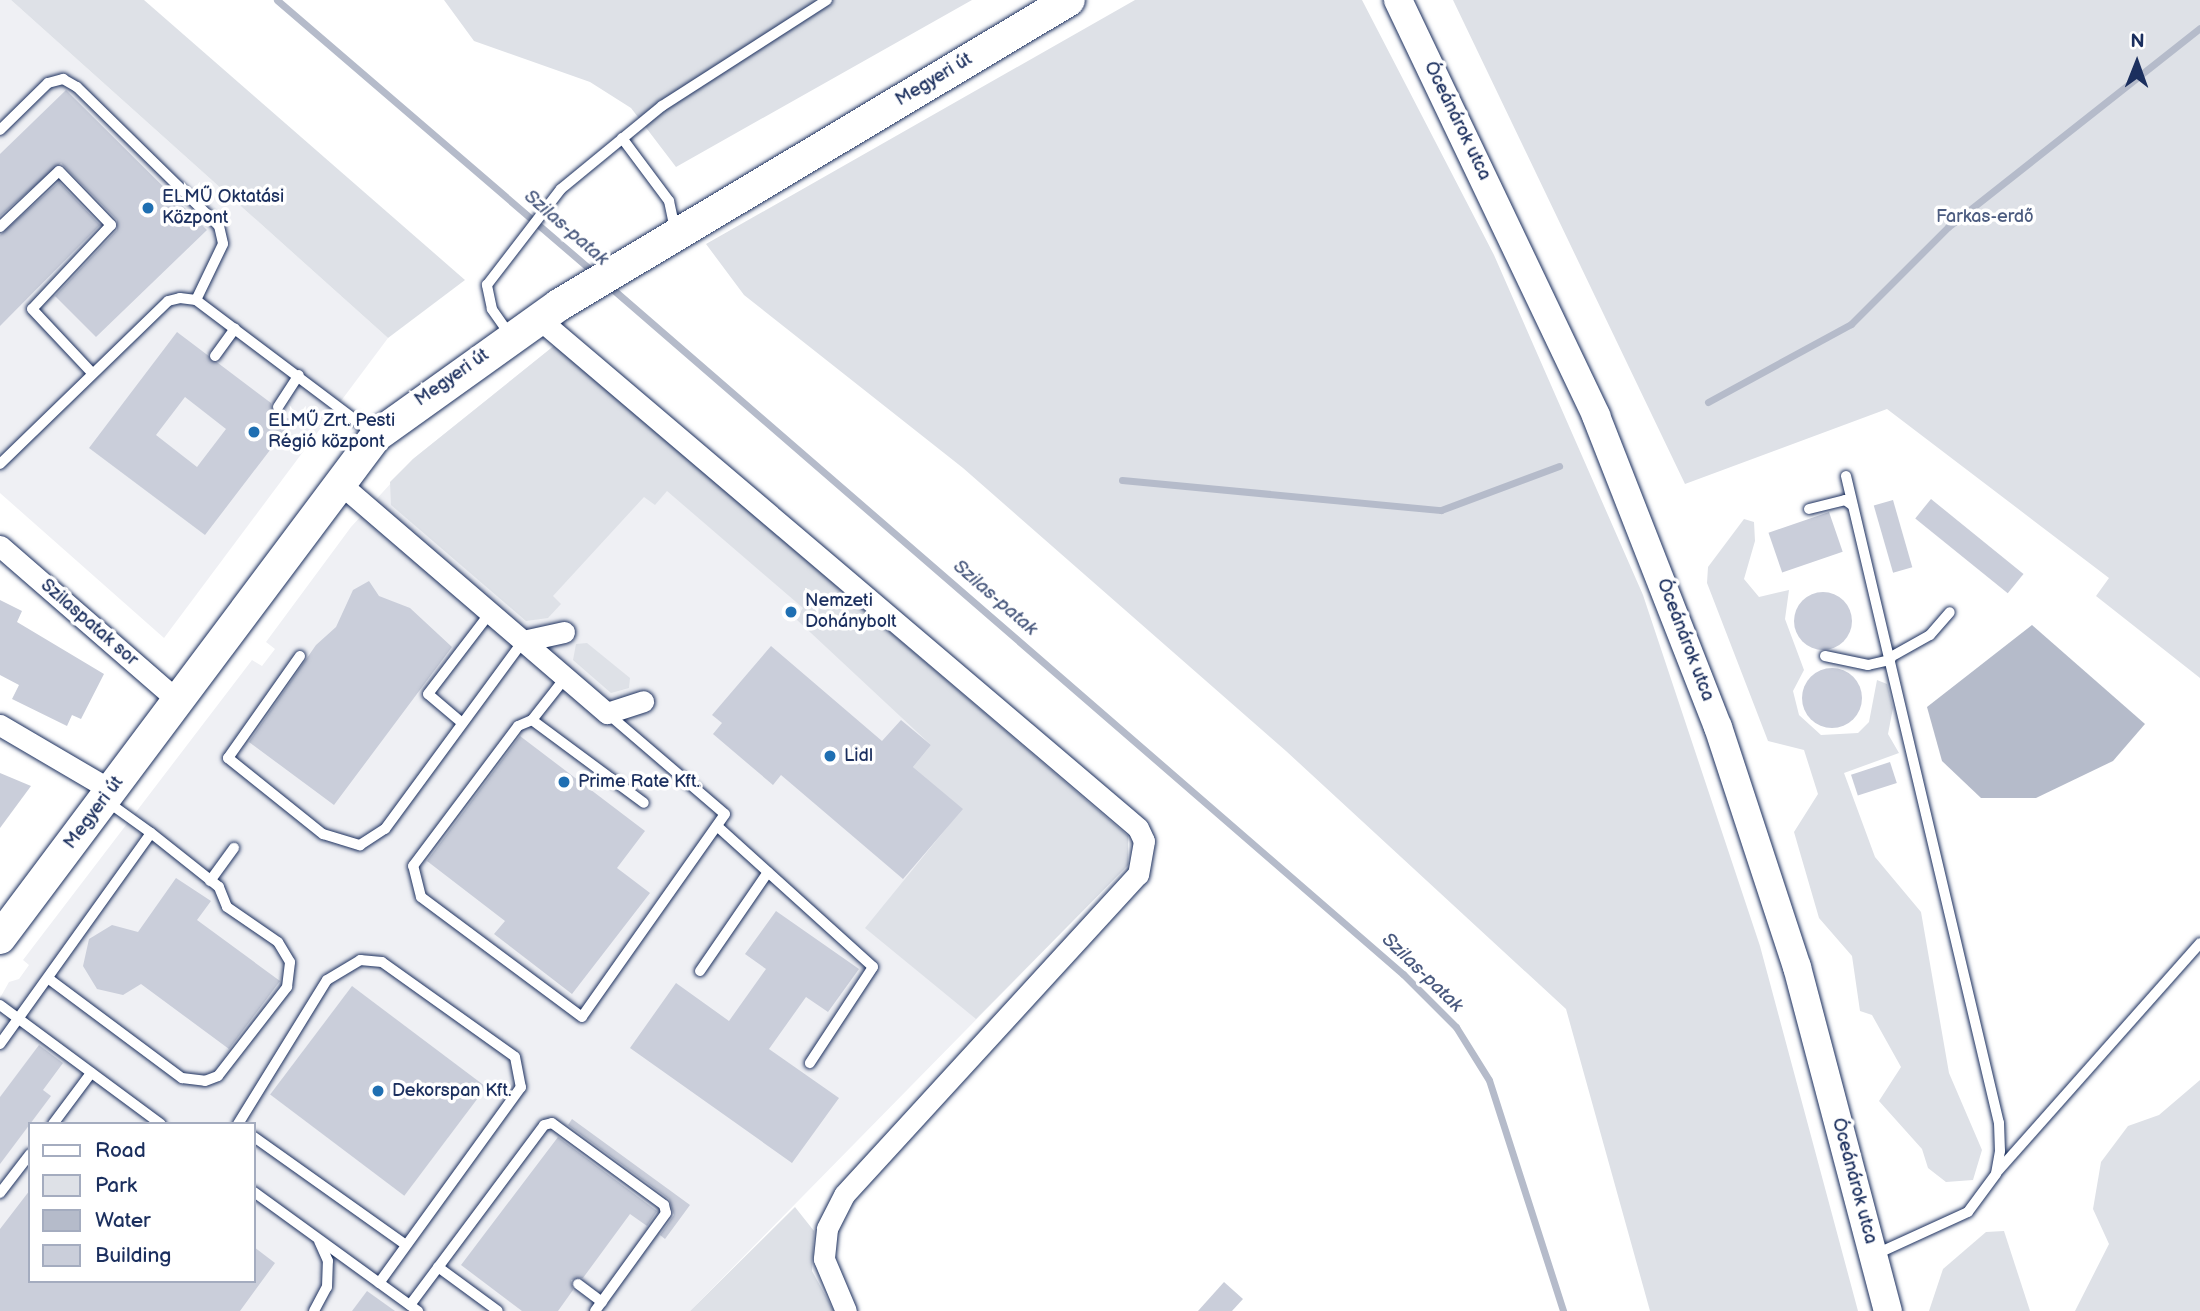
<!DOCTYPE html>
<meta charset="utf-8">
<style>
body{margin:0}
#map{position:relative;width:2200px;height:1311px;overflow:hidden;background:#fff;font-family:"Balsamiq Sans",sans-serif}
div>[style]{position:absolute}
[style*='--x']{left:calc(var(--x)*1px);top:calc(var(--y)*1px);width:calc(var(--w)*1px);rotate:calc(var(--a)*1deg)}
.built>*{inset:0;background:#eff0f4}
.green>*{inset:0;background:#dee1e7}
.water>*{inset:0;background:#b5bbca}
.stream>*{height:7px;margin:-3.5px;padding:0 3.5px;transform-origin:3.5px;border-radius:3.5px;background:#b5bbca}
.building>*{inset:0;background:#caceda;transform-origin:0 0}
.round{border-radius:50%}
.roads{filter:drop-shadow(0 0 2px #1b2f5e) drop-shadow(0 0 2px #1b2f5e)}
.service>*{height:10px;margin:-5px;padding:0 5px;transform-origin:5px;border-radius:5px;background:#fff}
.minor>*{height:21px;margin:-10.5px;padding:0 10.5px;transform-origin:10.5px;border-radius:10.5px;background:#fff}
.tertiary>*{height:28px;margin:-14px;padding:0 14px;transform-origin:14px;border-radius:14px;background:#fff}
.secondary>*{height:32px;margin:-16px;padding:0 16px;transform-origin:16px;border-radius:16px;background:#fff}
.dots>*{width:19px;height:19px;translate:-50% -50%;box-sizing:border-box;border:4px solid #fff;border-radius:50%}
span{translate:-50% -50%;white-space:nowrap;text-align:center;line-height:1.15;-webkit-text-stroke:7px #fff;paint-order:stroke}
.street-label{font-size:18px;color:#1b2f5e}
.poi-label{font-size:18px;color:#1b2f5e}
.left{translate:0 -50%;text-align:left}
.park-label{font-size:18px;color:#4c5c80}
.water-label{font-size:19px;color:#49597e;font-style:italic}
.legend{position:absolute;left:28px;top:1122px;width:228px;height:161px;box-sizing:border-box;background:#fff;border:2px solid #a4acbf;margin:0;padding:9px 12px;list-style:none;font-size:21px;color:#1b2f5e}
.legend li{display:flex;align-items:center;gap:14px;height:35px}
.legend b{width:35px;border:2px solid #a4acbf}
.north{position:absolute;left:2102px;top:28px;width:70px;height:70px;-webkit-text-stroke:5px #fff;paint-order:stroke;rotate:1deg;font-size:19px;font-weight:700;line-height:28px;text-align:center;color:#1b2f5e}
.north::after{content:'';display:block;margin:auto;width:24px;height:32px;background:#1b2f5e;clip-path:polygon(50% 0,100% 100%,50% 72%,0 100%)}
</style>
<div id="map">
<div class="built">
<div style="clip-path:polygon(0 0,11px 0,388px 338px,164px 638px,0 493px)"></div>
<div style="clip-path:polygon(evenodd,555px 345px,1128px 836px,1128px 865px,690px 1311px,0 1311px,0 998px,9px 982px,19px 979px,29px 965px,23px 960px,252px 660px,262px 666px,275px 649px,266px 642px,351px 527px,413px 459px,555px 345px,30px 1124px,254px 1124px,254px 1281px,30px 1281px,30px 1124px)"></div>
</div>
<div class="green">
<div style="clip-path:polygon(11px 0,144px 0,465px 280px,388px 338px)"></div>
<div style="clip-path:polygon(444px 0,972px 0,676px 167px,631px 108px,590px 82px,474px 41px)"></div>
<div style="clip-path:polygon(1135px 0,1362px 0,1494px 255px,1643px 595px,1760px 946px,1858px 1311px,1650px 1311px,1566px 1009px,1286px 751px,963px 468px,744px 295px,706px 244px)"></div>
<div style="clip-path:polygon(1453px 0,2200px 0,2200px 678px,2096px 596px,2109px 578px,1887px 409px,1685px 484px)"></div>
<div style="clip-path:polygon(555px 345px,1128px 836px,1128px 865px,976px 1019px,865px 928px,962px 809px,913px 767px,931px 745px,796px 619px,803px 608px,667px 491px,655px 505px,644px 497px,553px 596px,561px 604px,548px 618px,526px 621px,391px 505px,390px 482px,413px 459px)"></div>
<div style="clip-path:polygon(1744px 519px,1754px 522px,1755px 541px,1744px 579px,1759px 597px,1789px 590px,1785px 619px,1804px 670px,1793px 691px,1799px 715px,1821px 735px,1858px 733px,1869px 722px,1877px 680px,1887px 684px,1893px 708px,1888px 734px,1899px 753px,1844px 773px,1875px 857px,1921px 912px,1949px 1073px,1982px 1150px,1973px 1180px,1946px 1182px,1928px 1168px,1922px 1149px,1879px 1101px,1901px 1067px,1872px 1015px,1860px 1011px,1852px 956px,1819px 918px,1794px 832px,1818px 794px,1804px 750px,1768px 741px,1707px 583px,1708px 567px)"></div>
<div style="clip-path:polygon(587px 643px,630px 678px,629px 688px,611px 693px,573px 660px,576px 644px)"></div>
<div style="clip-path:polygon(2200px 1080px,2200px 1311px,2075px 1311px,2109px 1244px,2093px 1209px,2101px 1162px,2128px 1126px,2159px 1115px)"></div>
<div style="clip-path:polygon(795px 1207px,814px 1231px,812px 1271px,834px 1311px,690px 1311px)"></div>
<div style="clip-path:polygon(2004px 1231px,2030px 1311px,1929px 1311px,1943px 1269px,1986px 1232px)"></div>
</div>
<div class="water">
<div style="clip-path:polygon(2032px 625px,2145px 724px,2113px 761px,2036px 798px,1981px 798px,1942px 761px,1927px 707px)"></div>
</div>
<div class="stream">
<div style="--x:277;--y:0;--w:420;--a:40.7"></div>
<div style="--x:609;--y:286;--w:1051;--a:40.91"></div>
<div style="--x:1403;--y:974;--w:75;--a:45"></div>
<div style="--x:1456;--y:1027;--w:62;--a:58.1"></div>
<div style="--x:1489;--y:1080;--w:243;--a:72.2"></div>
<div style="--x:1708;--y:402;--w:163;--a:-28.6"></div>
<div style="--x:1851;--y:324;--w:137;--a:-45"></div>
<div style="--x:1948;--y:227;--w:321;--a:-38.3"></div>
<div style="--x:1122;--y:480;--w:320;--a:5.4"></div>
<div style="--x:1441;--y:510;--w:126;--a:-20.4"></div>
</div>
<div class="building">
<div style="clip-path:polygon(66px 90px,207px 230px,96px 337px,55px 296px,117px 230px,117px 220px,61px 163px,0 216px,0 154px)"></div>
<div style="clip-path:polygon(59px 182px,100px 225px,0 326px,0 235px)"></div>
<div style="clip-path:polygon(evenodd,177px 332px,271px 403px,273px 413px,293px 420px,205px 535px,89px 448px,177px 332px,185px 397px,226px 429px,197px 467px,156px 435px,185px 397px)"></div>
<div style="left:1931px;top:499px;width:119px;height:25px;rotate:39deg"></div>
<div style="left:1893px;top:500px;width:70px;height:20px;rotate:74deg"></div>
<div style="left:1829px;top:512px;width:42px;height:64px;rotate:71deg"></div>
<div style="clip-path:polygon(369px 581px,379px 596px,410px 608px,452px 647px,334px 805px,249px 742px,316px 645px,336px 627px,353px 590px)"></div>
<div class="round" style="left:1794px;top:592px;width:58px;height:58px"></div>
<div style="clip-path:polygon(0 600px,22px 611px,17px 622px,104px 674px,81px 719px,72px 715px,67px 726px,12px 699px,19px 685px,0 675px)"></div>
<div style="clip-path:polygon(771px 646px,882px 741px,901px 720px,931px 745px,913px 767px,963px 809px,903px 879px,781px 775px,773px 785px,713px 734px,722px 723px,712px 715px)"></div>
<div class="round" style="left:1802px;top:668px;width:60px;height:60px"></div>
<div style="clip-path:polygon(520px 736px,645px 831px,617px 868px,650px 893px,572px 994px,494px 934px,505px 921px,427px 861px)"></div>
<div style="left:1890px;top:762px;width:22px;height:41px;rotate:72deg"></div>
<div style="clip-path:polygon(0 773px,31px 786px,0 828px)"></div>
<div style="clip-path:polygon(176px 878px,211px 901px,197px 920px,280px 981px,229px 1049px,141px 984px,123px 995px,97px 989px,83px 966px,89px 939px,112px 925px,138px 932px)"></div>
<div style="clip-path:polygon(776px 911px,859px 969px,828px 1012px,806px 997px,769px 1049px,839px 1098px,792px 1163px,630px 1048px,676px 983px,729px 1021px,766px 969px,745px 954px)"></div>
<div style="left:352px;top:986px;width:168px;height:136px;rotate:37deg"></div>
<div style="clip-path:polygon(39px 1045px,63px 1063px,43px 1090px,51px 1096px,0 1164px,0 1097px)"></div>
<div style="clip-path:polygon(572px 1119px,690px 1205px,665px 1239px,660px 1235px,674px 1215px,669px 1199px,568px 1125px)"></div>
<div style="clip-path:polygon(558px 1137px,657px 1211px,647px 1226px,630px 1214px,583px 1278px,571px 1280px,573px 1290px,558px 1311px,522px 1311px,461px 1265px)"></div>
<div style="clip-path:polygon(30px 1190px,30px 1281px,254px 1281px,254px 1247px,275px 1263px,240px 1311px,0 1311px,0 1229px)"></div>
<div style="clip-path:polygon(1224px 1282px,1243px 1299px,1232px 1311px,1198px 1311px)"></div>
<div style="clip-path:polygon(367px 1291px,395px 1311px,352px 1311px)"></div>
</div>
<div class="roads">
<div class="service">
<div style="--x:0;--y:130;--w:67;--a:-44.4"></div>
<div style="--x:48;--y:83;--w:16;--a:-15"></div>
<div style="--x:63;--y:79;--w:16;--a:30"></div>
<div style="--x:77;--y:87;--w:199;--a:44.4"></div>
<div style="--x:219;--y:226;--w:18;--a:77"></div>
<div style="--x:223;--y:244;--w:62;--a:115.7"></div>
<div style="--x:622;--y:138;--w:79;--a:53.3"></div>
<div style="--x:669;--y:201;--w:30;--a:78"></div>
<div style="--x:0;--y:227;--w:81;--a:-43.5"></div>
<div style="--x:59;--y:171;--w:75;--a:46.1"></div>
<div style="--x:111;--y:225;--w:115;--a:133.2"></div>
<div style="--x:32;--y:309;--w:88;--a:46.8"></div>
<div style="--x:510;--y:335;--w:32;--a:-125"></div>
<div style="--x:492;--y:309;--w:25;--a:-102"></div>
<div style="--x:487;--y:285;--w:121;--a:-52.4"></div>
<div style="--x:561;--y:189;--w:131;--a:-39.4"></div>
<div style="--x:662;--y:106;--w:196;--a:-32.7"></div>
<div style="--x:215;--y:356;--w:34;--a:-54"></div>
<div style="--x:278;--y:407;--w:38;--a:-57"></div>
<div style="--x:0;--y:464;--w:234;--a:-44.1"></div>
<div style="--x:168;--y:301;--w:12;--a:-14"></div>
<div style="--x:180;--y:298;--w:16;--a:7"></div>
<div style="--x:196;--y:300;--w:224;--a:37"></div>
<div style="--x:1846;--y:476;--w:665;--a:76.7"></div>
<div style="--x:1999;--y:1123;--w:28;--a:88"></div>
<div style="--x:2000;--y:1151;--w:23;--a:100"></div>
<div style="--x:1996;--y:1174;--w:47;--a:126.4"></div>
<div style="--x:1968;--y:1212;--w:103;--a:155.4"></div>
<div style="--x:1809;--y:509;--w:37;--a:-14"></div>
<div style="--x:1845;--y:500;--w:9;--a:36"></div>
<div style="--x:300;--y:656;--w:125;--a:125.2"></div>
<div style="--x:228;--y:758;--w:122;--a:38.7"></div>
<div style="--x:323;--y:834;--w:39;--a:17"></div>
<div style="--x:360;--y:845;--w:30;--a:-33"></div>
<div style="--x:385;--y:829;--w:233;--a:-53.7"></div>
<div style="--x:1825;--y:656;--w:44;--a:11.8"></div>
<div style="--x:1868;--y:665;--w:23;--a:-13"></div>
<div style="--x:1889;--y:658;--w:47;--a:-29.3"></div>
<div style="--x:1930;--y:635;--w:30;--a:-49"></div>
<div style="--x:607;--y:713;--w:155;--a:40.6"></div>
<div style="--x:725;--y:814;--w:248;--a:125.2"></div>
<div style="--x:582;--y:1017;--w:201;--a:-143.3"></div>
<div style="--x:421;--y:897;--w:32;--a:-104"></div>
<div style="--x:413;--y:866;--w:175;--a:-53.1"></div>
<div style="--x:518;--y:726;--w:15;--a:-23"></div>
<div style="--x:532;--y:720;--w:139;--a:36.5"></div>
<div style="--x:532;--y:720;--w:53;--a:-51.8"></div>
<div style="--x:461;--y:722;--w:43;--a:-139.7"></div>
<div style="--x:428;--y:694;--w:102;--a:-52.6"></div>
<div style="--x:717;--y:826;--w:210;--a:42.1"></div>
<div style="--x:873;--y:967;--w:115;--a:123.3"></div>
<div style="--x:210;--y:881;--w:41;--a:-54"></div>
<div style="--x:700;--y:971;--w:120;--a:-55.5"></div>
<div style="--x:49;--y:979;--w:166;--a:36.7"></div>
<div style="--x:182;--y:1078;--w:23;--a:7"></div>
<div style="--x:205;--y:1081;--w:14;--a:-21"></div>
<div style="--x:218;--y:1076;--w:113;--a:-52.2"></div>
<div style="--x:287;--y:987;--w:25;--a:-83"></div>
<div style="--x:290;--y:962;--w:23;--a:-121"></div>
<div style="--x:278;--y:942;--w:62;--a:-145.5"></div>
<div style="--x:227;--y:907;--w:22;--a:-112"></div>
<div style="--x:219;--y:887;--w:87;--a:-141.5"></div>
<div style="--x:0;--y:1005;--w:200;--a:36.5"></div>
<div style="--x:0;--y:1044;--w:259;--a:-54.4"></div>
<div style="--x:151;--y:833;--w:57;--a:-144.3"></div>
<div style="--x:53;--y:1124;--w:64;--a:-53.3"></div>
<div style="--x:238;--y:1124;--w:169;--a:-58.3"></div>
<div style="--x:327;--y:980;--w:39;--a:-31"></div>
<div style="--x:360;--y:960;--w:22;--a:5"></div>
<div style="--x:382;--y:962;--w:163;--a:35.5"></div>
<div style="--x:515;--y:1057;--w:31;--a:79"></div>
<div style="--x:521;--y:1087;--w:242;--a:125.9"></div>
<div style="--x:254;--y:1137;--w:186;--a:35.4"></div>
<div style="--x:1997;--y:1172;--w:306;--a:-48.4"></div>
<div style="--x:254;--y:1192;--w:203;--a:36"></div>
<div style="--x:0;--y:1193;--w:49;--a:-52.4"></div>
<div style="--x:438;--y:1267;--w:74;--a:36.3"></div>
<div style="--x:578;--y:1284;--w:30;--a:37"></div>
<div style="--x:410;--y:1305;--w:224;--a:-53.3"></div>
<div style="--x:544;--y:1125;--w:8;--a:-14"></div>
<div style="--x:552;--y:1123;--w:139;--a:36.2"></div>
<div style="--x:664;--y:1205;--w:8;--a:76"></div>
<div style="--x:666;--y:1213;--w:121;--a:125.9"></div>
<div style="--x:314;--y:1311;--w:27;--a:-62"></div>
<div style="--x:327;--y:1287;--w:26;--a:-88"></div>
<div style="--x:328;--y:1261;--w:22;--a:-114"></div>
</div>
<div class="minor">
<div style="--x:538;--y:318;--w:787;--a:40.36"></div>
<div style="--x:1138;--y:828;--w:14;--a:65"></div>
<div style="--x:1144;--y:841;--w:34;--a:100"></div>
<div style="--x:1138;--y:874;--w:435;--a:132.5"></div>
<div style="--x:844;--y:1195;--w:38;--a:117"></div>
<div style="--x:827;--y:1229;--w:30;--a:96"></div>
<div style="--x:824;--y:1259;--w:56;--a:67.1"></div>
<div style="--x:337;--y:481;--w:356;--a:40.7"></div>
<div style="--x:607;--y:713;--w:38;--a:-18"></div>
<div style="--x:0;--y:546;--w:236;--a:41"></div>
<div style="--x:523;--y:641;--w:42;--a:-12.4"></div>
<div style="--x:0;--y:725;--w:129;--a:30.4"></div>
</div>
<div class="tertiary">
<div style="--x:1398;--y:0;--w:461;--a:64.5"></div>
<div style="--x:1596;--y:416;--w:334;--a:68.6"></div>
<div style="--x:1718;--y:727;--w:253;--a:71.8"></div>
<div style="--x:1797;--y:967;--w:356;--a:75.2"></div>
</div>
<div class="secondary">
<div style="--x:0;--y:938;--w:627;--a:-53.17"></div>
<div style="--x:376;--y:436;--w:225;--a:-35.6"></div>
<div style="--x:559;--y:305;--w:594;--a:-30.88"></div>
</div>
</div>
<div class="dots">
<div style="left:148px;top:208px;background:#1f6fb2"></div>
<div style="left:254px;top:432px;background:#1f6fb2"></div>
<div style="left:791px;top:612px;background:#1f6fb2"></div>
<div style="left:830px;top:756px;background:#1f6fb2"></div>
<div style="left:564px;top:782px;background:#1f6fb2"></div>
<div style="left:378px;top:1091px;background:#1f6fb2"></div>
</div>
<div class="street-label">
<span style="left:934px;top:80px;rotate:-31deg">Megyeri út</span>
<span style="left:1457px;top:121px;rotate:64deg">Óceánárok utca</span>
<span style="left:452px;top:378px;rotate:-35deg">Megyeri út</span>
<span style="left:89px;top:623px;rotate:41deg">Szilaspatak sor</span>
<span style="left:1685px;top:640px;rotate:69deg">Óceánárok utca</span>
<span style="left:94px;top:813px;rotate:-53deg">Megyeri út</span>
<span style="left:1854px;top:1181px;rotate:75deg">Óceánárok utca</span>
</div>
<div class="poi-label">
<span class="left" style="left:162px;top:208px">ELMŰ Oktatási<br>Központ</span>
<span class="left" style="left:268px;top:432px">ELMŰ Zrt. Pesti<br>Régió központ</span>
<span class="left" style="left:805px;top:612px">Nemzeti<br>Dohánybolt</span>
<span class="left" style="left:844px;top:756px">Lidl</span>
<span class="left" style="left:578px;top:782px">Prime Rate Kft.</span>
<span class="left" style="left:392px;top:1091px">Dekorspan Kft.</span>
</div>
<div class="park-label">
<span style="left:1985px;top:217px">Farkas-erdő</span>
</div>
<div class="water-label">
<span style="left:566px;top:228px;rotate:41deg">Szilas-patak</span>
<span style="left:995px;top:598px;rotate:41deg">Szilas-patak</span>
<span style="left:1422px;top:973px;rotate:44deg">Szilas-patak</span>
</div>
<ul class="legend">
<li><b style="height:9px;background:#fff"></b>Road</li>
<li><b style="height:19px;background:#dee1e7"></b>Park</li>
<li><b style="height:19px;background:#b5bbca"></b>Water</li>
<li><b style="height:19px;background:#caceda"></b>Building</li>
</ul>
<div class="north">N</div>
</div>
